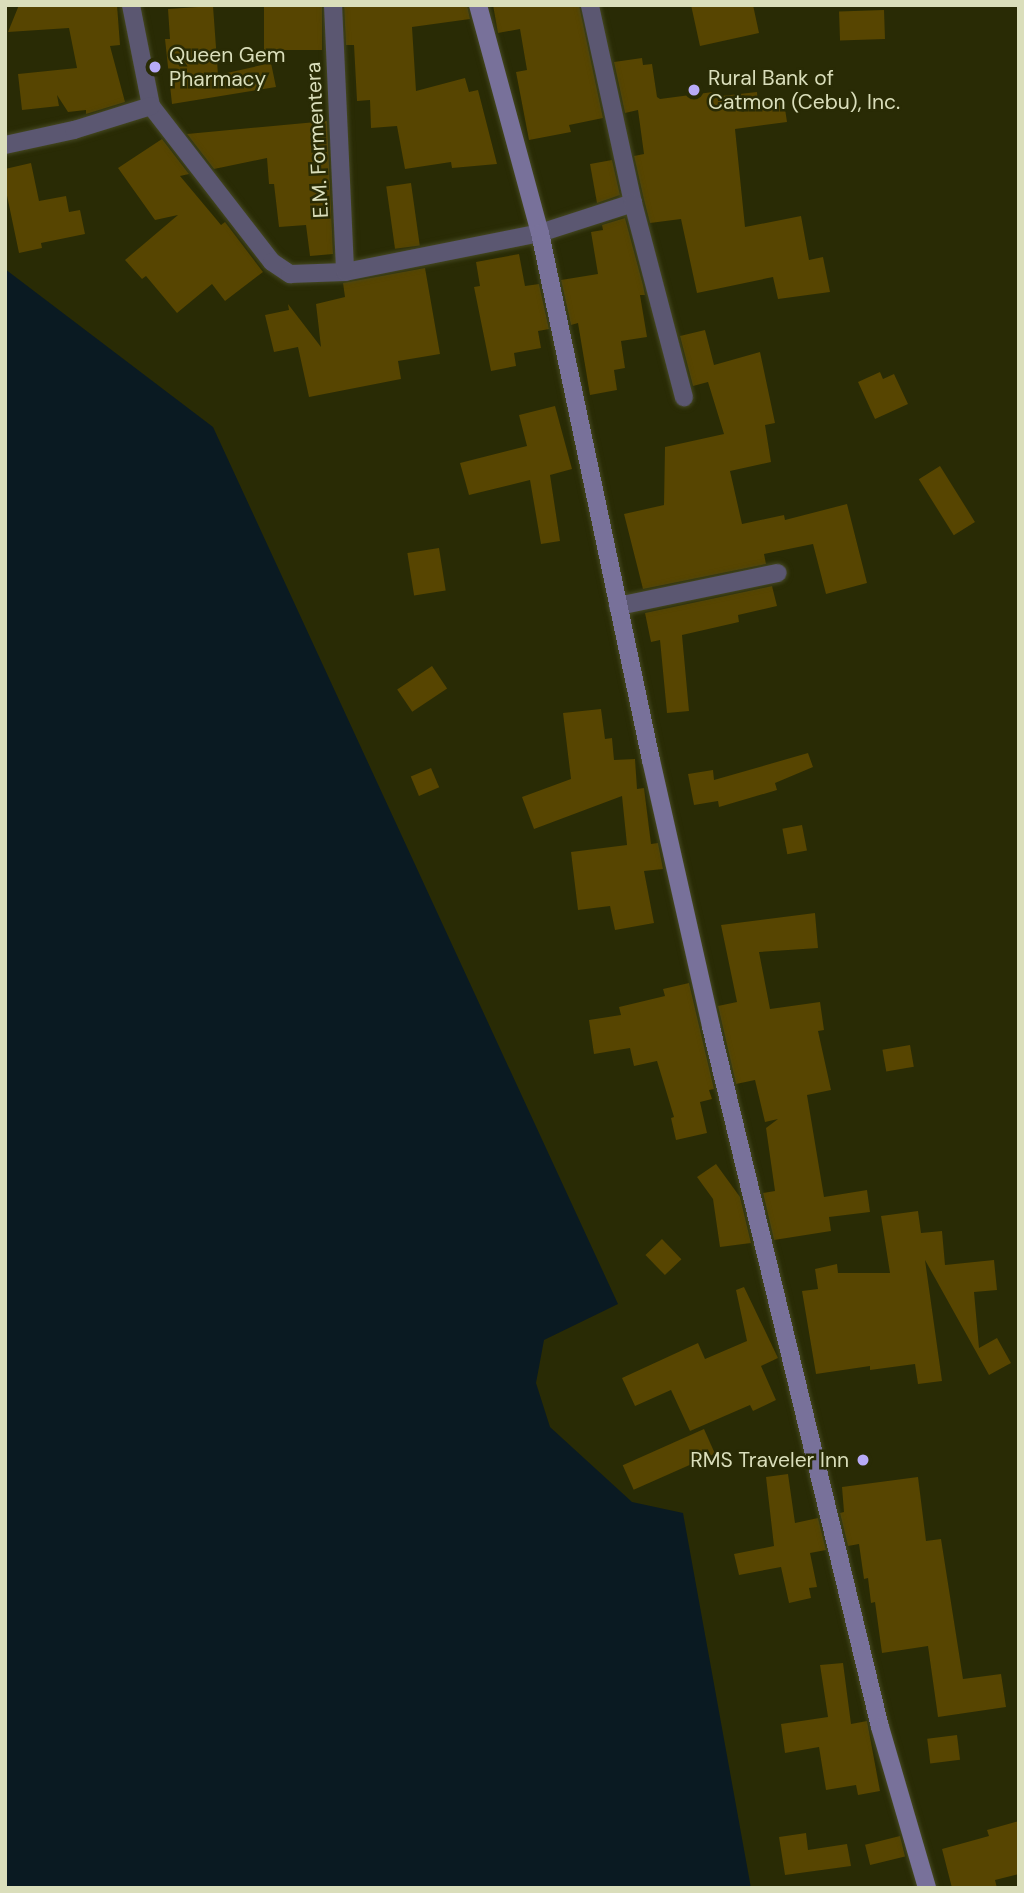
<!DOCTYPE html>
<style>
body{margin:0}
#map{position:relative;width:1024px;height:1893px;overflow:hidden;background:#292b05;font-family:"DM Sans",sans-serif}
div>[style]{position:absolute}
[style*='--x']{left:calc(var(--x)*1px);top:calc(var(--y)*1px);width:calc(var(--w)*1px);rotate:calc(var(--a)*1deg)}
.water>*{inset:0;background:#0a1a22}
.building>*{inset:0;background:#574501;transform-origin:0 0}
.roads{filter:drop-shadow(0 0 2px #454822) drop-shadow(0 0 2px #454822)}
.street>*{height:18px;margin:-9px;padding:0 9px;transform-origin:9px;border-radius:9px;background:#5b5771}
.secondary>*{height:18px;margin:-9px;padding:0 9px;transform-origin:9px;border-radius:9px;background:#78719a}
.dots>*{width:19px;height:19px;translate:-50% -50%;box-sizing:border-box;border:4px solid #292b05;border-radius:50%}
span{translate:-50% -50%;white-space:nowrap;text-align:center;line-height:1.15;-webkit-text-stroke:5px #292b05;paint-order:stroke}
.poi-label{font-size:21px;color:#dadebb}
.left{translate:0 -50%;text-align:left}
.right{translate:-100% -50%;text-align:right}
.street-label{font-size:21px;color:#dadebb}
.frame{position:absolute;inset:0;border:7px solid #dadebb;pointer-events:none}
</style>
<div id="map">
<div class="water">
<div style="clip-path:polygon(5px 269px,213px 427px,618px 1304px,544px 1340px,536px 1383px,550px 1427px,632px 1502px,683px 1513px,751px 1888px,5px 1888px)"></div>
</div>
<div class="building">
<div style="clip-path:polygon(19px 5px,117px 5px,120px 45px,110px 46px,125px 102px,86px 114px,86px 110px,68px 112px,57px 95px,59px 106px,22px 110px,18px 74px,77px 68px,69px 28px,8px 32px)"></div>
<div style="left:264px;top:5px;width:58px;height:45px"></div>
<div style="clip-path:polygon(344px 5px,467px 5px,470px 19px,412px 27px,416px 91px,465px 78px,469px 92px,478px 90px,497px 164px,452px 168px,451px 162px,405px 169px,397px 126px,371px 128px,370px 100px,357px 101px,354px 45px,346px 45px)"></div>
<div style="clip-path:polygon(493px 5px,579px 5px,603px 118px,569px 125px,571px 132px,529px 140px,516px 72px,527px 70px,520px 29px,498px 33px)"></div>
<div style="clip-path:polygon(691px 5px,753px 5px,759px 33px,700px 46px)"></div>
<div style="clip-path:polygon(213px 6px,218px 75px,271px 63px,276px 87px,172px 104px,165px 39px,170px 39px,168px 9px)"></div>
<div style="left:884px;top:10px;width:29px;height:45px;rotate:88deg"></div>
<div style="clip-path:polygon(642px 58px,643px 65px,652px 64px,657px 97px,660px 99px,713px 92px,713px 97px,757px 92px,758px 105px,784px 102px,787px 122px,735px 129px,745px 227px,801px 216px,809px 260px,823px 257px,830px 292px,778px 299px,773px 277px,697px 293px,681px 219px,650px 223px,644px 200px,634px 156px,644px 154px,638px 110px,625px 113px,614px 62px)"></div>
<div style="clip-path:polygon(327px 121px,333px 254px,310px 256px,306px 225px,279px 227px,274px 184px,269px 184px,267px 158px,214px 169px,187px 134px)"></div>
<div style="clip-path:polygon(162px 139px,189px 174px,180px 176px,221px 225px,225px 222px,263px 272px,225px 301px,212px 284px,177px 313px,146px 276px,142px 279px,125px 260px,178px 215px,155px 220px,118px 168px)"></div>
<div style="clip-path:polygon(612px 160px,620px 195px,597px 203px,590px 164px)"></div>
<div style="clip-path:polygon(31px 163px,39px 201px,66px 196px,69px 212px,80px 210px,85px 234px,41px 243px,42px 248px,19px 253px,5px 186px,5px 169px)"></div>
<div style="left:411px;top:183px;width:63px;height:25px;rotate:82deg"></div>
<div style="clip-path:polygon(625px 218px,643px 285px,645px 295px,640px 295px,647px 337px,621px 341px,625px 368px,614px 370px,617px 390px,590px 395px,578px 323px,571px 325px,561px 280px,598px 274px,591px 232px,603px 230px,602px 225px)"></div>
<div style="clip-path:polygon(519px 254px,525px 286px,539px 284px,549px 329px,538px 331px,541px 348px,514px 353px,516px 366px,491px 371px,474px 287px,480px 286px,476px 262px)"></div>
<div style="clip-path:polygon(425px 268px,440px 354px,398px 361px,401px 379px,309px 397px,298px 347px,274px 352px,265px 315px,289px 310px,288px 304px,321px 347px,316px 304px,345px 297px,343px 283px)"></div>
<div style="clip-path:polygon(705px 330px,714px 365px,760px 352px,775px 423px,765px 425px,771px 462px,730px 471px,742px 524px,784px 515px,785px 520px,847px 504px,867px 583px,826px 594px,813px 544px,764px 554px,766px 564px,643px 589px,624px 514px,664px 505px,665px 447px,724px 434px,708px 382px,693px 386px,680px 336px)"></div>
<div style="clip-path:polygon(880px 372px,883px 379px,894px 374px,908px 404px,875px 419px,858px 382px)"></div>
<div style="clip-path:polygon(555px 406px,572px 469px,550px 475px,560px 541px,541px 544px,530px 480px,469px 495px,460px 463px,527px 446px,519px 415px)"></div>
<div style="left:940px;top:466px;width:66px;height:25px;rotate:58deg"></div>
<div style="left:439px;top:548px;width:43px;height:32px;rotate:81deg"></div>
<div style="clip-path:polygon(772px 586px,777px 606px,738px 615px,739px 622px,682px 635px,689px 711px,667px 713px,660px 640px,651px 642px,645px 613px)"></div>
<div style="left:432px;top:666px;width:27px;height:42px;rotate:56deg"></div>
<div style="clip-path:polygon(601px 709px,605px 739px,612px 738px,614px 760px,635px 759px,637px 789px,644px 788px,651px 844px,658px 843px,663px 869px,644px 871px,654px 923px,615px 930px,610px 906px,578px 910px,571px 852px,627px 845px,622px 796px,534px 829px,522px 797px,571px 779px,563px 713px)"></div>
<div style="clip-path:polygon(808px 753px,813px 767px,775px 783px,777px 790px,719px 807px,718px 801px,694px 805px,688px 774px,713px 770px,714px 780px)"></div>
<div style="left:431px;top:768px;width:21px;height:22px;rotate:67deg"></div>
<div style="left:802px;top:825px;width:26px;height:20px;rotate:79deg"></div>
<div style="clip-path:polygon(815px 913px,818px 948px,759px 952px,770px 1009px,820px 1002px,824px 1030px,818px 1031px,831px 1090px,807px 1095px,824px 1197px,867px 1190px,870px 1212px,829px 1217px,831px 1231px,774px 1240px,763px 1193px,775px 1191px,766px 1128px,778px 1119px,765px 1122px,755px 1080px,736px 1084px,718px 1006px,737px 1002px,721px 925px)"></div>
<div style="clip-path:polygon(689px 983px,714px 1089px,709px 1090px,712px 1099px,700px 1102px,707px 1133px,676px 1140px,671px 1118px,674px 1117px,657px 1061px,634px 1066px,630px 1048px,594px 1054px,589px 1020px,621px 1015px,619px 1007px,665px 996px,663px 989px)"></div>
<div style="left:910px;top:1045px;width:22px;height:28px;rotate:80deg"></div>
<div style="clip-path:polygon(716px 1164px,740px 1197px,751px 1243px,720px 1247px,713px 1199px,697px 1177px)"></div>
<div style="clip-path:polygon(918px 1211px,921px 1233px,942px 1231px,945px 1265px,994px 1260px,997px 1290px,974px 1292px,979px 1348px,997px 1338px,1011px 1363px,989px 1375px,925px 1260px,942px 1381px,918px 1384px,915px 1364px,870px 1370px,870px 1366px,816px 1374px,802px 1291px,818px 1289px,815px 1269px,837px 1264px,838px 1273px,890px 1273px,881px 1216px)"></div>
<div style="left:662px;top:1239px;width:28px;height:23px;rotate:46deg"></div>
<div style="clip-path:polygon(744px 1287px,778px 1358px,761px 1366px,776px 1400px,753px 1411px,750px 1405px,690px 1431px,671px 1390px,635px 1406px,622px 1378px,698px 1343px,705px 1359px,747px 1341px,736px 1290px)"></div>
<div style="left:704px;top:1429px;width:27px;height:89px;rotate:66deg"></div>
<div style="clip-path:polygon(788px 1474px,795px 1523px,818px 1518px,826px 1550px,810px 1553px,817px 1587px,809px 1588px,811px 1598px,789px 1603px,781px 1567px,739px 1575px,734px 1554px,774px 1546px,766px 1477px)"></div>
<div style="clip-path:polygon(918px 1477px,926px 1541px,941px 1539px,963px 1679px,1001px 1674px,1006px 1707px,938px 1717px,928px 1646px,882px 1653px,875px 1602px,871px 1603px,868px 1578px,864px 1579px,859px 1544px,848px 1546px,840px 1513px,844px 1512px,842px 1487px)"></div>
<div style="clip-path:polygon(843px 1663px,851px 1724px,867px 1721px,880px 1791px,858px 1795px,856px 1785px,826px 1790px,819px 1747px,785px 1753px,781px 1724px,828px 1717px,820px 1665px)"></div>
<div style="left:957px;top:1735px;width:25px;height:30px;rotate:83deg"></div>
<div style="clip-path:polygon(1019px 1821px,1019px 1874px,995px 1880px,997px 1888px,952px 1888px,942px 1849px,989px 1836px,987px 1830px)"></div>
<div style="clip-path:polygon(806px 1833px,808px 1850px,847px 1844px,851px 1866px,785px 1875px,779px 1837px)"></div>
<div style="left:900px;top:1836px;width:21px;height:36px;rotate:76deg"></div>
</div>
<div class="roads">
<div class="street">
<div style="--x:131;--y:5;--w:103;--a:78.8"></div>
<div style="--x:151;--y:106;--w:197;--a:52.2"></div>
<div style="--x:272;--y:262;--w:22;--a:34"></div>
<div style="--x:290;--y:274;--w:55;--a:-2.1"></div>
<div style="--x:345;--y:272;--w:199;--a:-11.3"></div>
<div style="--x:540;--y:233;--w:98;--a:-17.9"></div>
<div style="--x:633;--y:203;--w:203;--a:-102.3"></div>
<div style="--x:333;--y:5;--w:267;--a:87.4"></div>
<div style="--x:5;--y:145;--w:71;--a:-12.3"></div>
<div style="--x:74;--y:130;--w:81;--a:-17.3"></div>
<div style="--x:633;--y:203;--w:201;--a:75.3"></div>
<div style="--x:618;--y:606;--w:163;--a:-11.7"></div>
</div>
<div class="secondary">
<div style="--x:478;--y:5;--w:236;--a:74.8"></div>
<div style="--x:540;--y:233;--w:539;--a:78.11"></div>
<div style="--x:651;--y:760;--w:274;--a:77.3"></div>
<div style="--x:711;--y:1027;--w:720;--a:76.43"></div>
<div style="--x:880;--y:1727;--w:168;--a:73.7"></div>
</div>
</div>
<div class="dots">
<div style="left:155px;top:67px;background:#b8abf7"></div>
<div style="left:694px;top:90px;background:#b8abf7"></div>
<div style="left:863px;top:1460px;background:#b8abf7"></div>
</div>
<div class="poi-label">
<span class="left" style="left:169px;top:67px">Queen Gem<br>Pharmacy</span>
<span class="left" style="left:708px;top:90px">Rural Bank of<br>Catmon (Cebu), Inc.</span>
<span class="right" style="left:849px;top:1460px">RMS Traveler Inn</span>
</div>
<div class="street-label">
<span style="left:317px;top:140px;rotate:-93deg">E.M. Formentera</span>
</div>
<div class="frame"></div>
</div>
